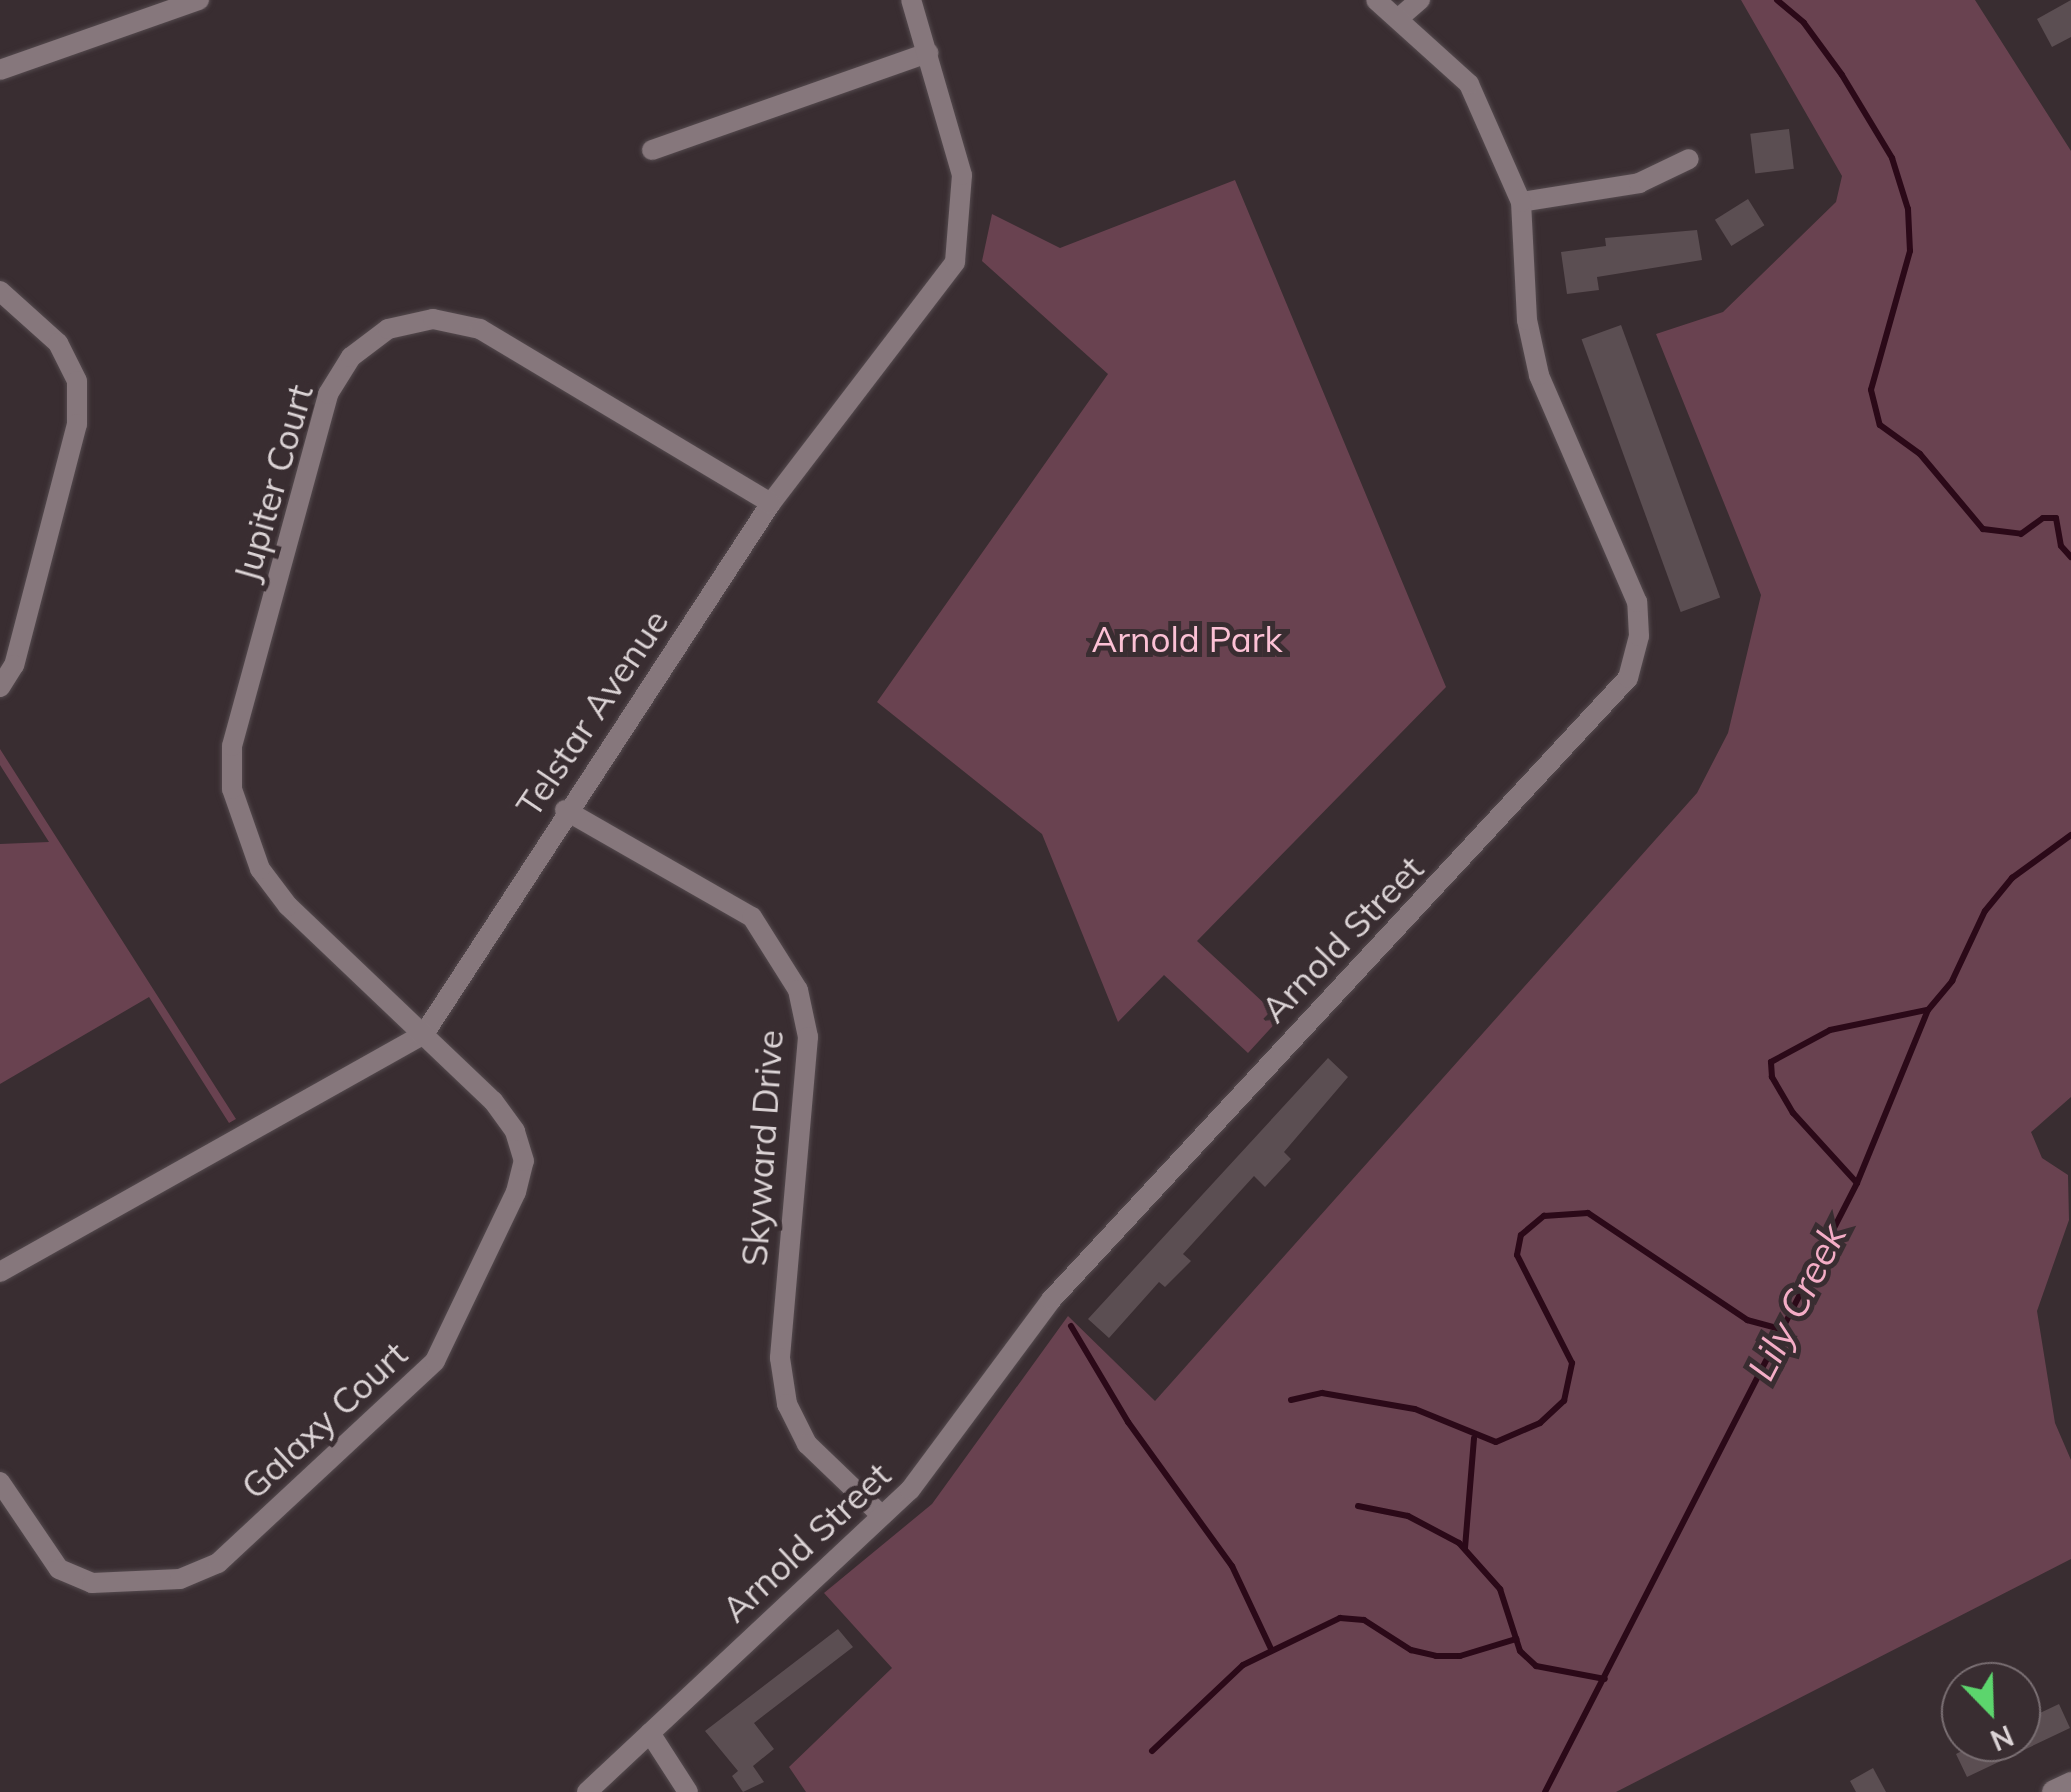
<!DOCTYPE html>
<style>
body{margin:0}
#map{position:relative;width:2071px;height:1792px;overflow:hidden;background:#392d31;font-family:Mulish,sans-serif}
div>[style]{position:absolute}
[style*='--x']{left:calc(var(--x)*1px);top:calc(var(--y)*1px);width:calc(var(--w)*1px);rotate:calc(var(--a)*1deg)}
.green>*{inset:0;background:#694250}
.stream>*{height:6px;margin:-3px;padding:0 3px;transform-origin:3px;border-radius:3px;background:#2b0918}
.building>*{inset:0;background:#5b4e52;transform-origin:0 0}
.roads{filter:drop-shadow(0 0 2px #544a4e) drop-shadow(0 0 2px #544a4e)}
.street>*{height:20px;margin:-10px;padding:0 10px;transform-origin:10px;border-radius:10px;background:#86777c}
.secondary>*{height:25px;margin:-12.5px;padding:0 12.5px;transform-origin:12.5px;border-radius:12.5px;background:#86777c}
span{translate:-50% -50%;white-space:nowrap;text-align:center;line-height:1.15;-webkit-text-stroke:10px #392d31;paint-order:stroke}
.street-label{font-size:35px;color:#dbd3d5}
.park-label{font-size:35px;color:#fcc1d5}
.water-label{font-size:38px;color:#f4adc6;font-style:italic}
.north{position:absolute;left:1941px;top:1662px;width:100px;height:100px;box-sizing:border-box;background:#392d31;border:2px solid #7a6f73;border-radius:50%;rotate:157deg;font-size:28px;font-weight:700;line-height:40px;text-align:center;color:#dbd3d5}
.north::after{content:'';display:block;margin:auto;width:35px;height:45px;background:#5cd56d;clip-path:polygon(50% 0,100% 100%,50% 72%,0 100%)}
</style>
<div id="map">
<div class="green">
<div style="clip-path:polygon(1741px 0,1975px 0,2071px 151px,2071px 1097px,2031px 1132px,2042px 1158px,2068px 1175px,2069px 1220px,2037px 1311px,2055px 1423px,2071px 1460px,2071px 1559px,1616px 1792px,806px 1792px,789px 1767px,892px 1668px,824px 1593px,932px 1504px,1068px 1316px,1155px 1401px,1697px 793px,1728px 733px,1761px 595px,1656px 334px,1723px 312px,1836px 202px,1842px 176px)"></div>
<div style="clip-path:polygon(1235px 180px,1446px 687px,1197px 941px,1280px 1018px,1248px 1053px,1164px 975px,1118px 1022px,1042px 834px,877px 702px,1108px 374px,982px 261px,992px 214px,1060px 248px)"></div>
<div style="clip-path:polygon(0 749px,236px 1119px,229px 1123px,149px 997px,0 1084px,0 844px,49px 842px,0 765px)"></div>
</div>
<div class="stream">
<div style="--x:1777;--y:0;--w:35;--a:40"></div>
<div style="--x:1804;--y:23;--w:64;--a:53.8"></div>
<div style="--x:1842;--y:75;--w:97;--a:58.9"></div>
<div style="--x:1892;--y:158;--w:53;--a:72.6"></div>
<div style="--x:1908;--y:209;--w:42;--a:87.3"></div>
<div style="--x:1910;--y:251;--w:144;--a:105.7"></div>
<div style="--x:1871;--y:390;--w:36;--a:76"></div>
<div style="--x:1880;--y:425;--w:49;--a:35.9"></div>
<div style="--x:1920;--y:454;--w:98;--a:50"></div>
<div style="--x:1983;--y:529;--w:38;--a:7"></div>
<div style="--x:2021;--y:534;--w:27;--a:-36"></div>
<div style="--x:2043;--y:518;--w:13;--a:0"></div>
<div style="--x:2056;--y:518;--w:28;--a:80"></div>
<div style="--x:2061;--y:546;--w:15;--a:48"></div>
<div style="--x:1857;--y:1183;--w:95;--a:-132.4"></div>
<div style="--x:1793;--y:1113;--w:42;--a:-120.3"></div>
<div style="--x:1772;--y:1077;--w:15;--a:-94"></div>
<div style="--x:1771;--y:1062;--w:67;--a:-28.5"></div>
<div style="--x:1830;--y:1030;--w:99;--a:-11.7"></div>
<div style="--x:1071;--y:1326;--w:112;--a:59.3"></div>
<div style="--x:1128;--y:1422;--w:178;--a:54.2"></div>
<div style="--x:1232;--y:1566;--w:92;--a:64.8"></div>
<div style="--x:1291;--y:1400;--w:32;--a:-13"></div>
<div style="--x:1322;--y:1393;--w:94;--a:9.8"></div>
<div style="--x:1415;--y:1409;--w:87;--a:22.2"></div>
<div style="--x:1496;--y:1442;--w:48;--a:-23.4"></div>
<div style="--x:1540;--y:1423;--w:33;--a:-43"></div>
<div style="--x:1564;--y:1401;--w:39;--a:-78"></div>
<div style="--x:1572;--y:1363;--w:121;--a:-117"></div>
<div style="--x:1517;--y:1255;--w:20;--a:-79"></div>
<div style="--x:1521;--y:1235;--w:30;--a:-40"></div>
<div style="--x:1544;--y:1216;--w:44;--a:-3.9"></div>
<div style="--x:1588;--y:1213;--w:192;--a:33.9"></div>
<div style="--x:1747;--y:1320;--w:35;--a:15"></div>
<div style="--x:1358;--y:1506;--w:51;--a:11.3"></div>
<div style="--x:1408;--y:1516;--w:58;--a:27.9"></div>
<div style="--x:1459;--y:1543;--w:62;--a:48.3"></div>
<div style="--x:1500;--y:1589;--w:65;--a:72.1"></div>
<div style="--x:1520;--y:1651;--w:22;--a:43"></div>
<div style="--x:1536;--y:1666;--w:70;--a:10.7"></div>
<div style="--x:1465;--y:1548;--w:110;--a:-85.3"></div>
<div style="--x:1152;--y:1751;--w:125;--a:-43.4"></div>
<div style="--x:1243;--y:1665;--w:108;--a:-25.9"></div>
<div style="--x:1340;--y:1618;--w:24;--a:5"></div>
<div style="--x:1364;--y:1620;--w:56;--a:32.6"></div>
<div style="--x:1411;--y:1650;--w:26;--a:13"></div>
<div style="--x:1436;--y:1656;--w:24;--a:0"></div>
<div style="--x:1460;--y:1656;--w:59;--a:-16.9"></div>
<div style="--x:1545;--y:1792;--w:684;--a:-62.87"></div>
<div style="--x:1857;--y:1183;--w:187;--a:-67.7"></div>
<div style="--x:1928;--y:1010;--w:38;--a:-50"></div>
<div style="--x:1952;--y:981;--w:77;--a:-64.8"></div>
<div style="--x:1985;--y:911;--w:43;--a:-50.7"></div>
<div style="--x:2012;--y:878;--w:73;--a:-36.1"></div>
</div>
<div class="building">
<div style="clip-path:polygon(2071px 0,2071px 37px,2052px 47px,2037px 19px)"></div>
<div style="left:1789px;top:129px;width:40px;height:39px;rotate:83deg"></div>
<div style="left:1748px;top:199px;width:31px;height:39px;rotate:58deg"></div>
<div style="clip-path:polygon(1697px 230px,1702px 260px,1597px 277px,1599px 290px,1567px 294px,1561px 252px,1606px 246px,1605px 238px)"></div>
<div style="left:1621px;top:325px;width:290px;height:42px;rotate:70deg"></div>
<div style="clip-path:polygon(1328px 1058px,1348px 1077px,1284px 1152px,1291px 1159px,1265px 1187px,1254px 1176px,1183px 1254px,1191px 1261px,1165px 1287px,1159px 1282px,1109px 1338px,1088px 1319px)"></div>
<div style="clip-path:polygon(838px 1629px,853px 1647px,754px 1723px,774px 1749px,753px 1766px,764px 1782px,743px 1792px,732px 1776px,738px 1771px,705px 1731px)"></div>
<div style="clip-path:polygon(2059px 1704px,2070px 1728px,1967px 1777px,1956px 1754px,1979px 1742px,2021px 1742px,2021px 1722px)"></div>
<div style="clip-path:polygon(1873px 1768px,1886px 1792px,1856px 1792px,1850px 1781px)"></div>
</div>
<div class="roads">
<div class="street">
<div style="--x:1399;--y:18;--w:28;--a:-41"></div>
<div style="--x:0;--y:70;--w:211;--a:-19.4"></div>
<div style="--x:652;--y:150;--w:293;--a:-19.4"></div>
<div style="--x:1521;--y:202;--w:120;--a:-9.1"></div>
<div style="--x:1639;--y:183;--w:55;--a:-25.6"></div>
<div style="--x:0;--y:291;--w:78;--a:41.9"></div>
<div style="--x:58;--y:343;--w:42;--a:63.4"></div>
<div style="--x:77;--y:381;--w:43;--a:90"></div>
<div style="--x:77;--y:424;--w:249;--a:104.6"></div>
<div style="--x:14;--y:665;--w:26;--a:122"></div>
<div style="--x:565;--y:810;--w:215;--a:29.8"></div>
<div style="--x:752;--y:917;--w:86;--a:57.8"></div>
<div style="--x:798;--y:990;--w:48;--a:78"></div>
<div style="--x:808;--y:1037;--w:322;--a:95"></div>
<div style="--x:780;--y:1358;--w:47;--a:81.3"></div>
<div style="--x:787;--y:1404;--w:45;--a:63.4"></div>
<div style="--x:807;--y:1444;--w:103;--a:43.8"></div>
<div style="--x:0;--y:1272;--w:486;--a:-29.3"></div>
<div style="--x:424;--y:1034;--w:634;--a:-56.84"></div>
<div style="--x:771;--y:503;--w:303;--a:-52.6"></div>
<div style="--x:955;--y:262;--w:87;--a:-85.4"></div>
<div style="--x:962;--y:175;--w:182;--a:-106.2"></div>
<div style="--x:0;--y:1482;--w:105;--a:55.9"></div>
<div style="--x:59;--y:1569;--w:36;--a:23"></div>
<div style="--x:92;--y:1583;--w:88;--a:-2.6"></div>
<div style="--x:180;--y:1579;--w:41;--a:-22.8"></div>
<div style="--x:218;--y:1563;--w:296;--a:-42.9"></div>
<div style="--x:435;--y:1361;--w:187;--a:-64.4"></div>
<div style="--x:516;--y:1192;--w:32;--a:-76"></div>
<div style="--x:524;--y:1161;--w:31;--a:-107"></div>
<div style="--x:515;--y:1131;--w:37;--a:-126"></div>
<div style="--x:493;--y:1101;--w:283;--a:-136.4"></div>
<div style="--x:288;--y:906;--w:46;--a:-127.1"></div>
<div style="--x:260;--y:869;--w:85;--a:-109.3"></div>
<div style="--x:232;--y:789;--w:43;--a:-90"></div>
<div style="--x:232;--y:746;--w:365;--a:-74.7"></div>
<div style="--x:328;--y:394;--w:44;--a:-58.1"></div>
<div style="--x:351;--y:357;--w:46;--a:-37.1"></div>
<div style="--x:388;--y:329;--w:46;--a:-12.5"></div>
<div style="--x:433;--y:319;--w:48;--a:12"></div>
<div style="--x:480;--y:329;--w:339;--a:30.9"></div>
<div style="--x:650;--y:1733;--w:70;--a:57.2"></div>
<div style="--x:587;--y:1792;--w:442;--a:-43.1"></div>
<div style="--x:910;--y:1490;--w:237;--a:-53.4"></div>
<div style="--x:1051;--y:1300;--w:848;--a:-47.15"></div>
<div style="--x:1628;--y:678;--w:43;--a:-75.3"></div>
<div style="--x:1639;--y:636;--w:34;--a:-93"></div>
<div style="--x:1637;--y:602;--w:247;--a:-113.4"></div>
<div style="--x:1539;--y:375;--w:56;--a:-102.3"></div>
<div style="--x:1527;--y:320;--w:118;--a:-92.9"></div>
<div style="--x:1521;--y:202;--w:129;--a:-113.8"></div>
<div style="--x:1469;--y:84;--w:125;--a:-137.9"></div>
</div>
<div class="secondary">
<div style="--x:2054;--y:1792;--w:19;--a:-25"></div>
</div>
</div>
<div class="street-label">
<span style="left:273px;top:483px;rotate:-74deg">Jupiter Court</span>
<span style="left:592px;top:713px;rotate:-56deg">Telstar Avenue</span>
<span style="left:1342px;top:939px;rotate:-46deg">Arnold Street</span>
<span style="left:762px;top:1148px;rotate:-86deg">Skyward Drive</span>
<span style="left:324px;top:1420px;rotate:-43deg">Galaxy Court</span>
<span style="left:806px;top:1542px;rotate:-43deg">Arnold Street</span>
</div>
<div class="park-label">
<span style="left:1187px;top:639px">Arnold Park</span>
</div>
<div class="water-label">
<span style="left:1797px;top:1302px;rotate:-63deg">Lily Creek</span>
</div>
<div class="north">N</div>
</div>
